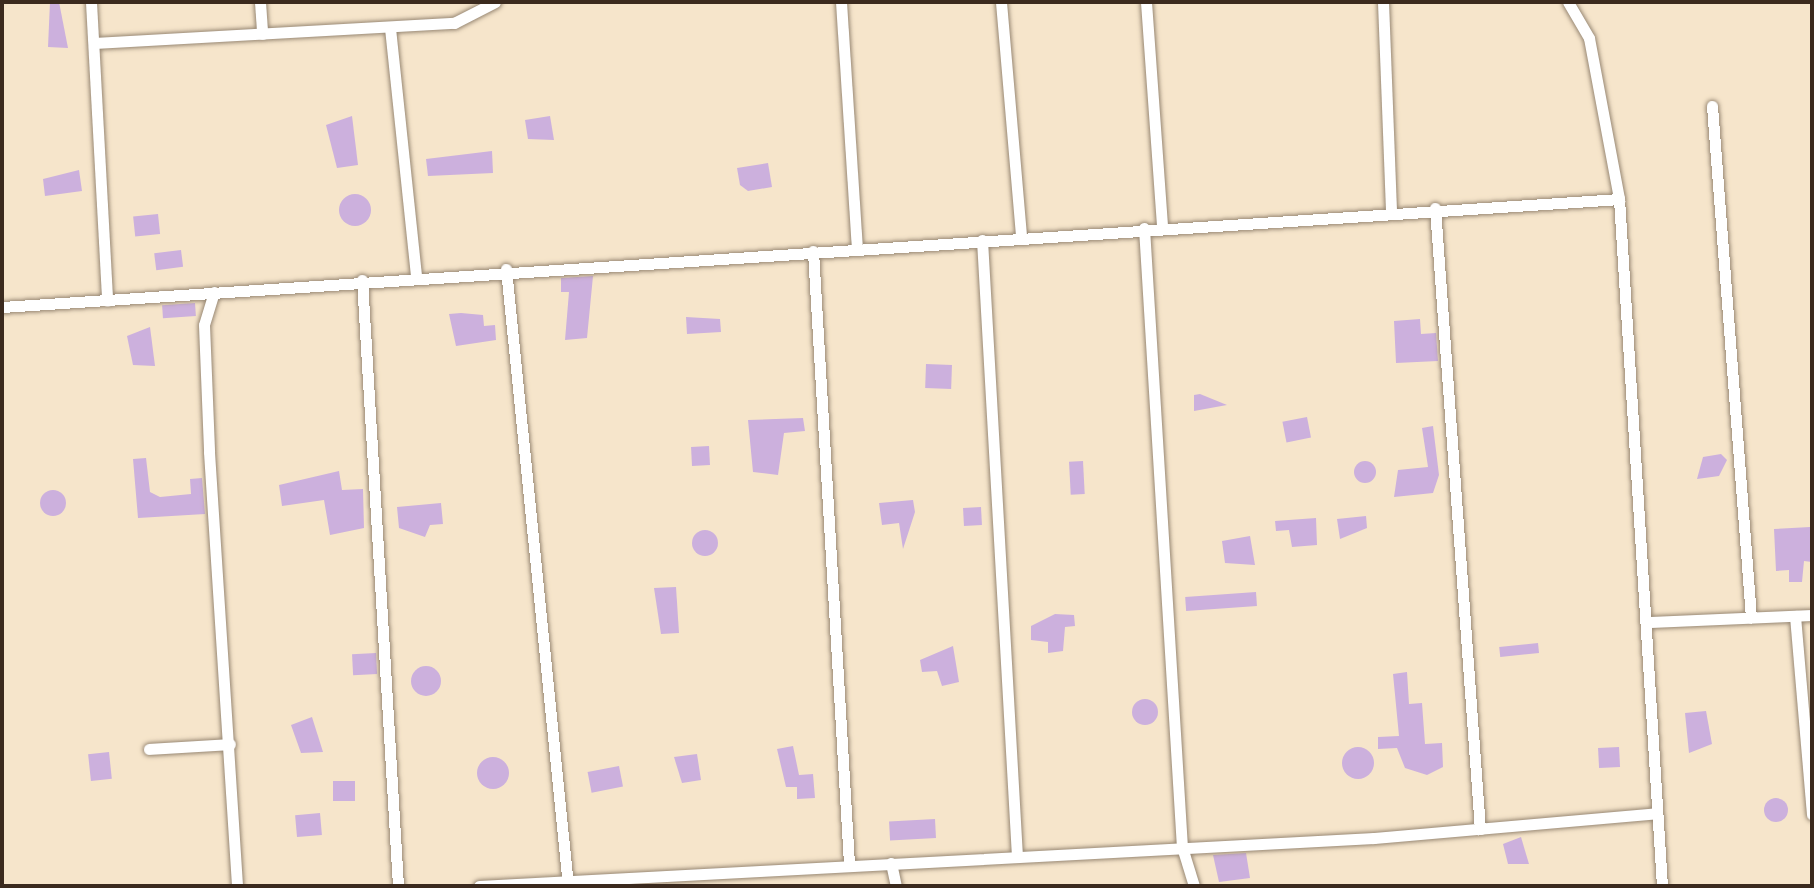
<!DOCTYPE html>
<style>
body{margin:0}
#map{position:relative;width:1814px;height:888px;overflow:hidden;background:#f6e5cb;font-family:"Balsamiq Sans",sans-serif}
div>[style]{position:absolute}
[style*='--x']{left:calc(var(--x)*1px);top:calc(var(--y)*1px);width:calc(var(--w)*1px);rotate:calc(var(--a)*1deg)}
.building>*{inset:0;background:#ccb0dd;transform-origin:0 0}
.round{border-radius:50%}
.roads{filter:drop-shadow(0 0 2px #988874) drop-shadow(0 0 2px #988874)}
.street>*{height:11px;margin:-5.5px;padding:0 5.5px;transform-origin:5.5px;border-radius:5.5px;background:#fff}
span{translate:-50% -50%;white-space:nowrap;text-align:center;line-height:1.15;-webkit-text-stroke:6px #fcf5e5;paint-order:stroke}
.frame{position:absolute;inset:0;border:4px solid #3b2a1e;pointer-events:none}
</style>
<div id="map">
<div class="building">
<div style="clip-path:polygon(50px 2px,59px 2px,68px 48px,48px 47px)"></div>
<div style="clip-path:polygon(352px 116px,358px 165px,337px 168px,326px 125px)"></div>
<div style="clip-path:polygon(550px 116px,554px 140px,528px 139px,525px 120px)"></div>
<div style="clip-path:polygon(492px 151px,493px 173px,428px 176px,426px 159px)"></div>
<div style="clip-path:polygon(768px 163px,772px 187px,748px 191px,740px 185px,737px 168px)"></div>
<div style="clip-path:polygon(79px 170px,82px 191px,45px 196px,43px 179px)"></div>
<div class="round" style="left:339px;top:194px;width:32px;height:32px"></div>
<div style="left:158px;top:214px;width:20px;height:25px;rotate:84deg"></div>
<div style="left:181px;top:250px;width:17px;height:27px;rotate:83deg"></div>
<div style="clip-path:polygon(593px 276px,587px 338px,565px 340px,569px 292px,561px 292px,561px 278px)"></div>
<div style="left:195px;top:303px;width:13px;height:33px;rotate:86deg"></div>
<div style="clip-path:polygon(461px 313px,483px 315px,484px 326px,495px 325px,496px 340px,456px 346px,449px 314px)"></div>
<div style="clip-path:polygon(686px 317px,720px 319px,721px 332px,687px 334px)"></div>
<div style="clip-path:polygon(1420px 319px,1421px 334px,1436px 333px,1438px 361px,1396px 363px,1394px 321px)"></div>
<div style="clip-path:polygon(150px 327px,155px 366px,133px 365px,127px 336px)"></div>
<div style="left:926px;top:364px;width:26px;height:24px;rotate:2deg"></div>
<div style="clip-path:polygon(1194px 395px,1200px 394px,1227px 405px,1194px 411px)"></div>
<div style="left:1307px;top:417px;width:21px;height:25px;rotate:79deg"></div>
<div style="clip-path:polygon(803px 418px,805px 431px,784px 433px,778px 475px,753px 472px,748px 420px)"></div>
<div style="clip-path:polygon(1433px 426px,1439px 475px,1433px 493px,1394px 497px,1398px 470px,1428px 467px,1422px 428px)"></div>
<div style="left:709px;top:446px;width:19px;height:18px;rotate:87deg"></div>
<div style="clip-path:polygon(1721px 454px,1727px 460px,1719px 476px,1697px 479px,1703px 457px)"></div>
<div style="clip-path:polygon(146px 458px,150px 492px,160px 497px,191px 494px,190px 479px,202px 478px,205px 514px,138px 518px,133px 459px)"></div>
<div class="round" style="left:1354px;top:461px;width:22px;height:22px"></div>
<div style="left:1083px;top:461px;width:33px;height:14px;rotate:87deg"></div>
<div style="clip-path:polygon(339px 471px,342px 490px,363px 489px,364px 528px,330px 535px,324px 500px,282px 506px,279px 485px)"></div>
<div class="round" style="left:40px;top:490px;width:26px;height:26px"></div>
<div style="clip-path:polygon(913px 500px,915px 512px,903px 549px,899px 523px,882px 525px,879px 503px)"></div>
<div style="clip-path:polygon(441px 503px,443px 524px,430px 525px,425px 537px,399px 528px,397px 507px)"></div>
<div style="left:981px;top:507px;width:18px;height:18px;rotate:87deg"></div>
<div style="clip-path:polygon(1366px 516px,1367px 528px,1340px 539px,1337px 519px)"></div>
<div style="clip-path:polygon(1316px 518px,1317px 545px,1292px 547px,1289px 530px,1276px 531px,1275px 521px)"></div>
<div style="clip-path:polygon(1810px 527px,1812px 562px,1804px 561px,1802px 582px,1789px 582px,1789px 570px,1776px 571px,1774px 529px)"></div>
<div class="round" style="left:692px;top:530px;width:26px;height:26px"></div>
<div style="clip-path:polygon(1250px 536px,1255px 565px,1225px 563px,1222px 541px)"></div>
<div style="clip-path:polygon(676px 587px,679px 633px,661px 634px,654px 588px)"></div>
<div style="left:1256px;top:592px;width:14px;height:71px;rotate:86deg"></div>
<div style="clip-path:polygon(1055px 614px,1074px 615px,1075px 626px,1065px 627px,1063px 651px,1048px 653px,1048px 642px,1031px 640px,1031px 626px)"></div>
<div style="left:1538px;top:643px;width:10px;height:39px;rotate:84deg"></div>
<div style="clip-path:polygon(953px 646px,959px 682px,942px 686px,937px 671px,922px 672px,920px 660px)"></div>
<div style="left:376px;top:653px;width:21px;height:24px;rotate:87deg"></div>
<div class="round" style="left:411px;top:666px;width:30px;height:30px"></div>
<div style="clip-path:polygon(1407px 672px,1409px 704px,1422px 703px,1425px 744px,1442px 743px,1443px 767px,1427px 775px,1405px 768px,1397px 748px,1378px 749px,1378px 737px,1399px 736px,1393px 674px)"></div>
<div class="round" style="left:1132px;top:699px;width:26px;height:26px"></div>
<div style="clip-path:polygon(1706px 711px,1712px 744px,1689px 753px,1685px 713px)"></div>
<div style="clip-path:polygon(312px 717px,323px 752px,301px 753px,291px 725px)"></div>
<div style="clip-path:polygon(793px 746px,799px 775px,813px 774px,815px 798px,797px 799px,797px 787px,786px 787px,777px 749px)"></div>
<div style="left:1619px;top:747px;width:20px;height:21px;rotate:87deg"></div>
<div class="round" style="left:1342px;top:747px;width:32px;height:32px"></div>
<div style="left:109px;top:752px;width:27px;height:21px;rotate:84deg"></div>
<div style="clip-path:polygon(697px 754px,701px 780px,682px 783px,674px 757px)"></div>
<div class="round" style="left:477px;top:757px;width:32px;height:32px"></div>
<div style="left:619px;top:766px;width:21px;height:32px;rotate:79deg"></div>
<div style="left:333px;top:781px;width:22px;height:20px"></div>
<div class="round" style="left:1764px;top:798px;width:24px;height:24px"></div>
<div style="left:320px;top:813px;width:22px;height:25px;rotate:85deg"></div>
<div style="left:935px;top:819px;width:19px;height:46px;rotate:87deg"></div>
<div style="clip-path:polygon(1521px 837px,1529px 864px,1508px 864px,1503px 844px)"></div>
<div style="clip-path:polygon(1246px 853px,1250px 878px,1219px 882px,1213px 855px)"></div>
</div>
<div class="roads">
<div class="street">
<div style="--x:91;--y:2;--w:299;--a:86.9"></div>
<div style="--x:260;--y:2;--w:32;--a:86"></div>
<div style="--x:841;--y:2;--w:247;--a:86.3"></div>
<div style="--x:1001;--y:2;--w:236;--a:85.1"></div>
<div style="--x:1146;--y:2;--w:225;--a:85.9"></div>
<div style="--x:1383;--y:2;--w:208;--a:87.8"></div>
<div style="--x:1568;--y:2;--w:42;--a:59.7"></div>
<div style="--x:1589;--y:38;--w:164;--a:79.4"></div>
<div style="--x:1619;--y:199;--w:688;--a:86.42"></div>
<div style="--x:390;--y:28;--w:249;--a:84"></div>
<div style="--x:94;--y:43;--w:361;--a:-3.2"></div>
<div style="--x:454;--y:23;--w:46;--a:-27.1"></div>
<div style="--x:1712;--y:106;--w:513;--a:85.64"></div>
<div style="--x:1435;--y:208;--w:623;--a:85.86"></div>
<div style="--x:1144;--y:228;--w:620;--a:86.49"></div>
<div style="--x:1182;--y:847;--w:41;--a:72.9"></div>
<div style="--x:982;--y:240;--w:617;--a:86.75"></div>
<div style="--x:813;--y:251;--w:615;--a:86.64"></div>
<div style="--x:506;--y:269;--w:620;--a:84.26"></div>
<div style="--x:362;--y:280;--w:607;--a:86.6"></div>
<div style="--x:214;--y:292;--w:34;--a:107"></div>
<div style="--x:204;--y:325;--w:127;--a:87.7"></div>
<div style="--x:209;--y:452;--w:435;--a:86.3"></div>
<div style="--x:2;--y:307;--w:1621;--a:-3.82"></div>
<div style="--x:1795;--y:616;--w:199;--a:85.1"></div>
<div style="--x:1650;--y:622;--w:162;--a:-2.5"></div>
<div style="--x:149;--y:749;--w:81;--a:-3.5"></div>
<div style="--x:891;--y:863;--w:24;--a:78"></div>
<div style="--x:479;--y:886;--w:896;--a:-3.07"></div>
<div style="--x:1374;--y:838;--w:284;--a:-5"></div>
</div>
</div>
<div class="frame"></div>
</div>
